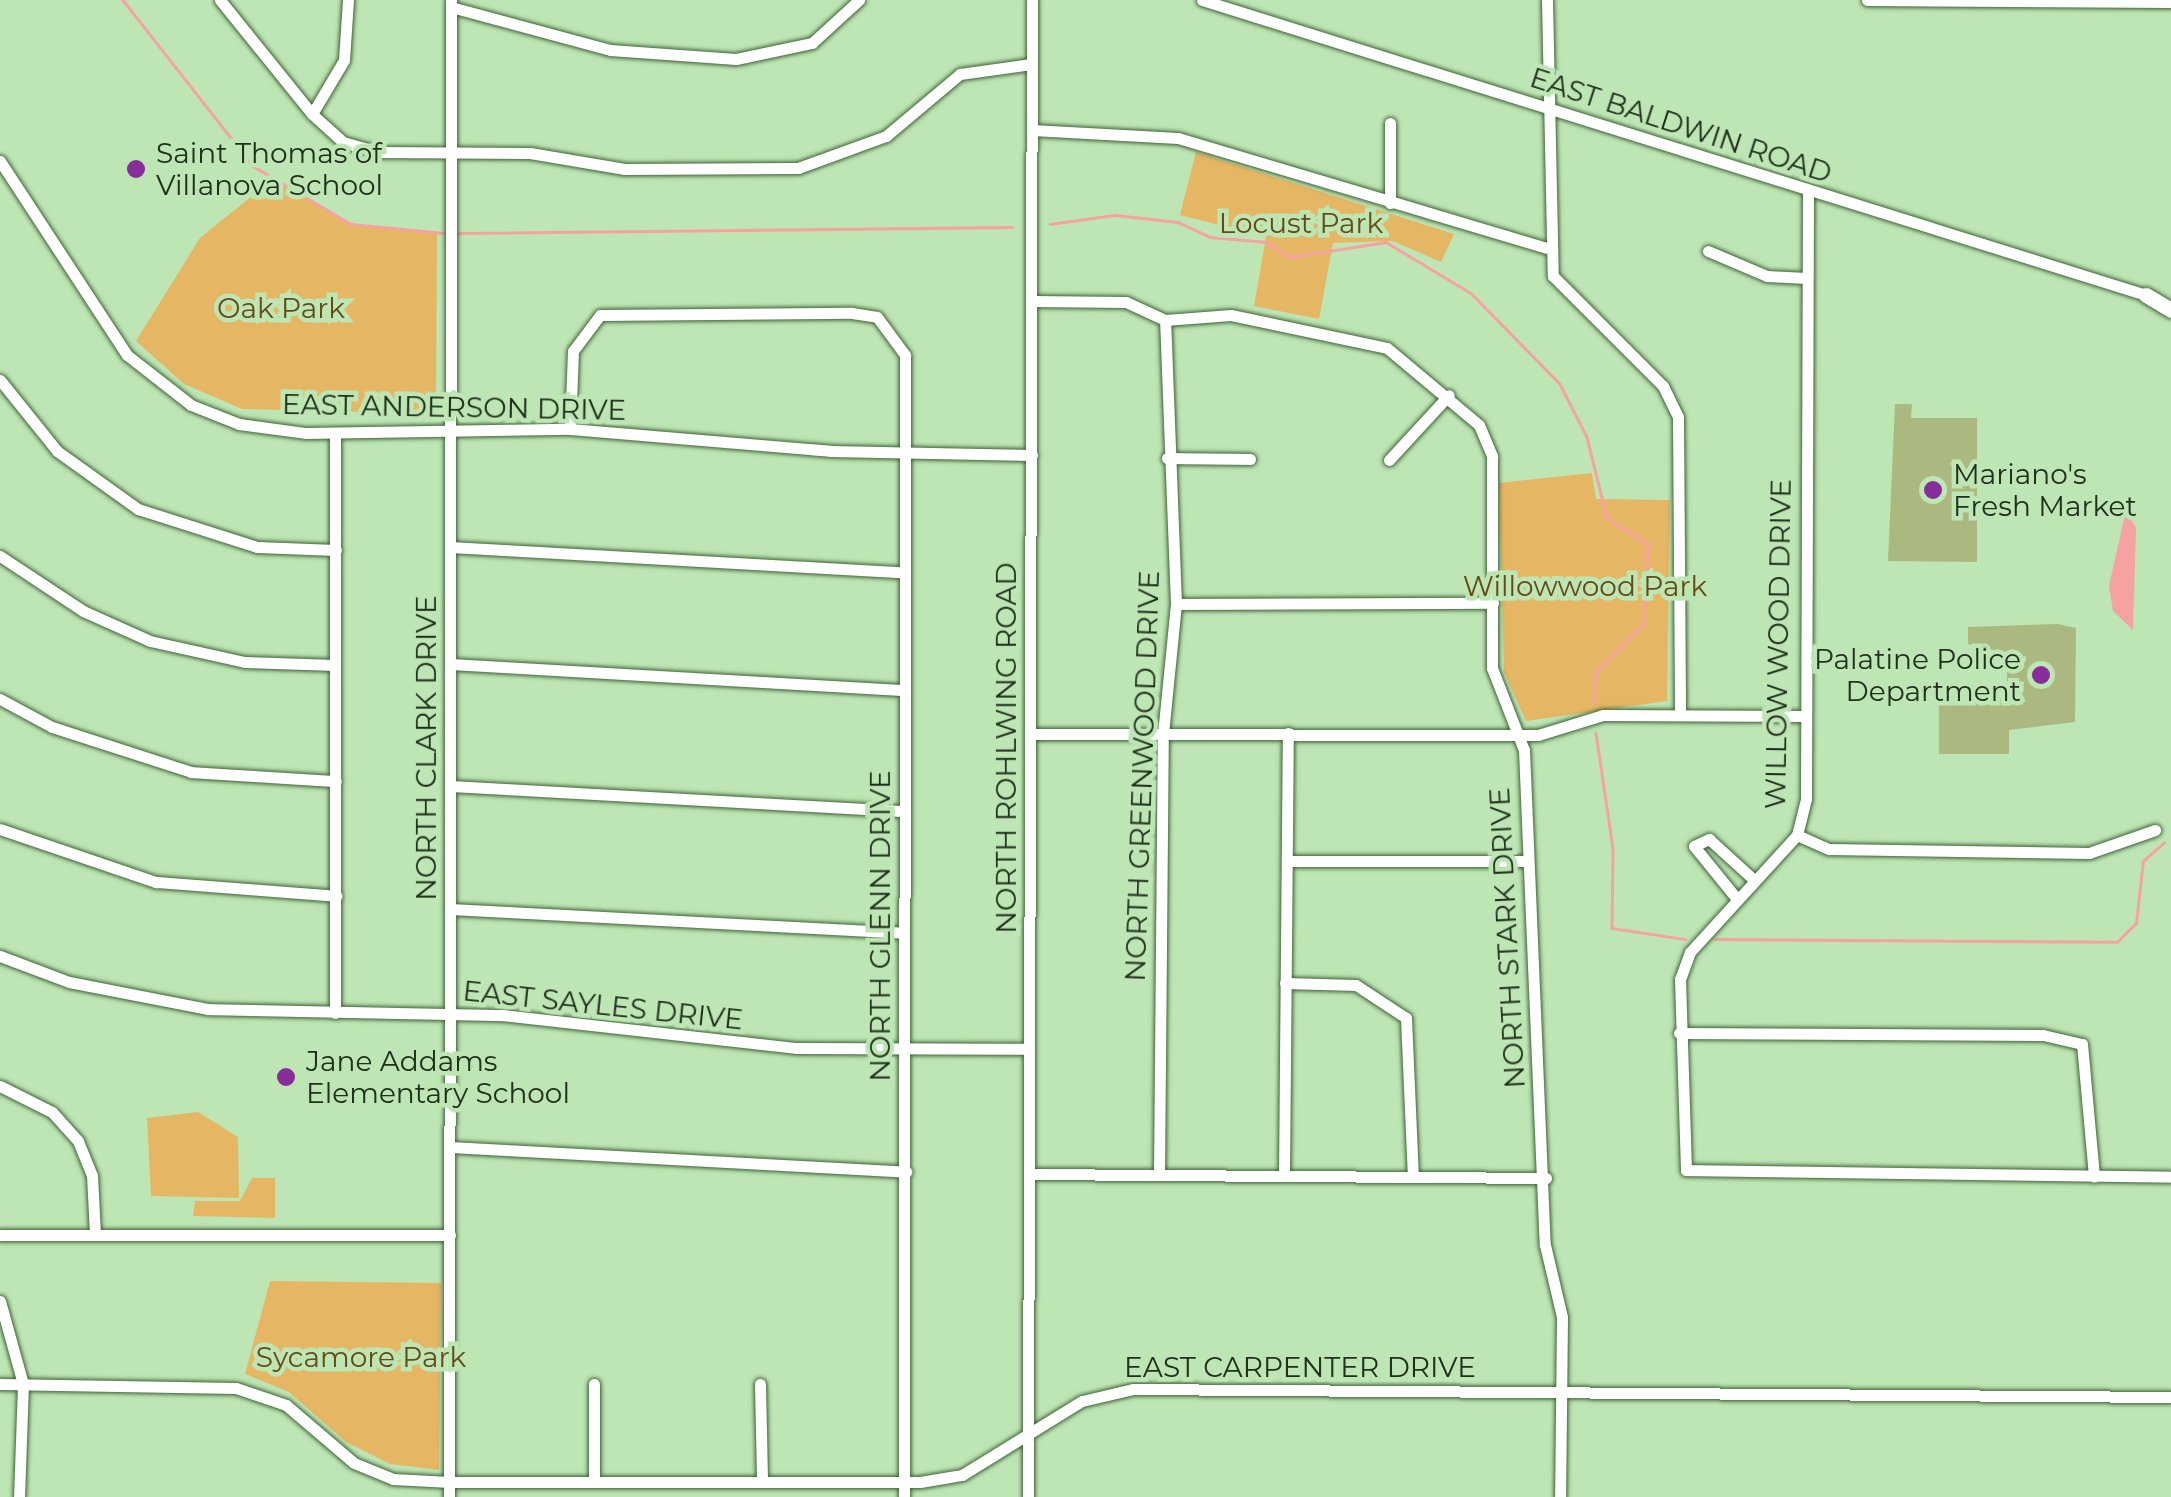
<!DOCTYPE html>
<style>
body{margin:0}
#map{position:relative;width:2171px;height:1497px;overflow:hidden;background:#bee6b5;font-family:Montserrat,sans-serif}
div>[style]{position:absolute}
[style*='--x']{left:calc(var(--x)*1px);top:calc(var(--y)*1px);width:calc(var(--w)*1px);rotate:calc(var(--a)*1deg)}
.green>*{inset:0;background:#e5b664}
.water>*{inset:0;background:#f6a2a2}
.stream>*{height:2.5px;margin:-1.25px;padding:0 1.25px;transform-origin:1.25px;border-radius:1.25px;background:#f6a2a2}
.building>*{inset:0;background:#abb980}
.roads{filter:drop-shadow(0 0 2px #406337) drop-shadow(0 0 2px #406337)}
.minor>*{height:11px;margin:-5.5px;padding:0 5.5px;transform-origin:5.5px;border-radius:5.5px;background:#fff}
.major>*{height:15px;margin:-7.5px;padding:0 7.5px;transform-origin:7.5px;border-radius:7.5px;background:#fff}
.dots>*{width:28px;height:28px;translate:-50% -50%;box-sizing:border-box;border:5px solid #bee6b5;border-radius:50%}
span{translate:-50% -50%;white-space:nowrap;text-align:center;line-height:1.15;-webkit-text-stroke:9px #bee6b5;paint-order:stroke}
.street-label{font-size:28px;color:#21301d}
.poi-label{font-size:28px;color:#21301d}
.left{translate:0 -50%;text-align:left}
.right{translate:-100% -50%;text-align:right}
.park-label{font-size:28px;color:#674b15}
</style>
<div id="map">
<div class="green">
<div style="clip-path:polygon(1196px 152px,1454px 234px,1441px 262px,1393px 241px,1333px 243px,1319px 319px,1254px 306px,1266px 237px,1180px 215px)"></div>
<div style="clip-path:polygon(273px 179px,351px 224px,437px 234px,436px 414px,242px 409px,184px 384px,136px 341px,200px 238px)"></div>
<div style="clip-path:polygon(1592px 473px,1596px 499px,1670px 500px,1667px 701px,1526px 721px,1504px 672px,1499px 483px)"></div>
<div style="clip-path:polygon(198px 1112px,238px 1137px,239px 1198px,151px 1196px,147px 1118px)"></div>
<div style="clip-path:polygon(252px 1178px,275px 1178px,275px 1218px,193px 1216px,195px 1201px,240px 1201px)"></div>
<div style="clip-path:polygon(270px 1281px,441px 1283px,439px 1470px,390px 1464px,346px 1442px,289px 1392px,245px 1374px)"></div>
</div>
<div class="water">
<div style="clip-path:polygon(2126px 510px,2136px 528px,2133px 630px,2113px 611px,2109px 586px)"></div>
</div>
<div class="stream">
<div style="--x:123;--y:0;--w:211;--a:51.9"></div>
<div style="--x:253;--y:166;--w:114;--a:30.6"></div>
<div style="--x:351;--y:224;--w:93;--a:5.5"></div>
<div style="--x:1050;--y:224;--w:66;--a:-7.9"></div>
<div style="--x:1115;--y:215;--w:63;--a:6.3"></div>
<div style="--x:1178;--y:222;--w:35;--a:25"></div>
<div style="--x:1210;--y:237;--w:57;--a:5"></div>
<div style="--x:1267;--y:242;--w:27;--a:34"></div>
<div style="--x:1289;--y:257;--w:98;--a:-8.8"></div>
<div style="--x:1386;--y:242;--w:99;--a:31"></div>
<div style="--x:1471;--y:293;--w:127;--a:45.6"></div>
<div style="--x:1560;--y:384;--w:59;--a:63"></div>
<div style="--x:1587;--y:437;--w:83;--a:76.1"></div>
<div style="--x:1607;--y:518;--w:49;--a:32.4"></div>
<div style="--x:1648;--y:544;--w:80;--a:92.9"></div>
<div style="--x:1644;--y:624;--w:68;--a:135"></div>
<div style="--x:1596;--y:672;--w:31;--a:94"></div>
<div style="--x:458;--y:233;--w:554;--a:-0.62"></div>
<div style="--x:1596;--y:733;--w:116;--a:81.6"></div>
<div style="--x:1613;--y:848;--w:80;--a:90.7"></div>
<div style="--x:1612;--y:928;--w:74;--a:8.6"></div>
<div style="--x:1715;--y:939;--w:402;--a:0.4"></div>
<div style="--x:2117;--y:942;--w:27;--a:-45"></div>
<div style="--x:2136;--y:923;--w:62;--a:-83.6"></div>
<div style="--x:2143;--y:861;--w:28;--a:-41"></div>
</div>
<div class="building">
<div style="clip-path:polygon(1895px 404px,1912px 404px,1911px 418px,1977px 418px,1977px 562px,1888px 561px)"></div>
<div style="clip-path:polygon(2058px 624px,2076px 628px,2075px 722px,2009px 730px,2009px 754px,1939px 754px,1939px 699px,2007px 698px,2007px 653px,1968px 644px,1968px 627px)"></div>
</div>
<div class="roads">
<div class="minor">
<div style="--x:220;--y:0;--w:146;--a:51.1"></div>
<div style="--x:312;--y:114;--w:42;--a:42.1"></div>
<div style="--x:343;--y:142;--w:35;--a:16"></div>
<div style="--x:377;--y:152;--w:153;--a:0.4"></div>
<div style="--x:530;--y:153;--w:96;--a:9.6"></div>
<div style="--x:625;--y:169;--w:173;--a:-0.3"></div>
<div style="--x:798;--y:168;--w:94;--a:-20"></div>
<div style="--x:886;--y:136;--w:97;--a:-40"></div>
<div style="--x:960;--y:74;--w:72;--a:-8"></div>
<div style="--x:1202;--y:0;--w:989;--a:17.35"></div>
<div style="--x:1547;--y:0;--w:276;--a:88.8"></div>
<div style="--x:1553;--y:276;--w:156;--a:45"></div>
<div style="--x:1663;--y:386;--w:34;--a:64"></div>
<div style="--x:1678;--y:417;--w:298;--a:89.6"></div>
<div style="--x:1867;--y:0;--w:304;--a:0.4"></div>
<div style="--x:451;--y:7;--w:165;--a:15.1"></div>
<div style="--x:610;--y:50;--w:126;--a:4.1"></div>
<div style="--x:736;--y:59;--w:78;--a:-11.9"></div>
<div style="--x:812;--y:43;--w:64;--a:-42.5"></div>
<div style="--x:312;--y:114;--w:63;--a:-59.3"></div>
<div style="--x:344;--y:60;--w:60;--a:-86.2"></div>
<div style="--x:1032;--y:130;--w:146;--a:3.1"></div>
<div style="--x:1178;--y:138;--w:384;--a:16.6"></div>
<div style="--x:0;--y:161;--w:232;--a:56.8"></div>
<div style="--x:127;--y:355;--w:81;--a:38"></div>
<div style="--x:191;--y:405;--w:52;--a:21.6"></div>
<div style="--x:239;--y:424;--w:68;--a:7.7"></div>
<div style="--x:306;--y:433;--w:264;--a:-0.9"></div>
<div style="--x:570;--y:429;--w:261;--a:4.8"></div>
<div style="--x:830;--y:451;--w:202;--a:1.1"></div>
<div style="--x:1808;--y:194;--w:605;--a:90.19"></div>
<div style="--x:1806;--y:799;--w:37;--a:104"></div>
<div style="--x:1797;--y:835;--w:159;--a:132.4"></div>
<div style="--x:1690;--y:952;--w:29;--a:110"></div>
<div style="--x:1680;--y:979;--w:191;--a:88.2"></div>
<div style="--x:1686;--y:1170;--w:485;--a:0.8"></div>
<div style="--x:1390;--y:203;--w:80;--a:-90"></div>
<div style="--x:1708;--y:251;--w:64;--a:23"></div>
<div style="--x:1767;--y:276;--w:39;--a:3"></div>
<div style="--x:1032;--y:301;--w:94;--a:0.6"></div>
<div style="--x:1126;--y:302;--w:43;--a:24.8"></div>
<div style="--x:1165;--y:320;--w:66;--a:-4.3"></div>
<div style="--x:1231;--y:315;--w:159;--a:11.9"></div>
<div style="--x:1387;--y:348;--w:120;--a:39.9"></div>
<div style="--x:1479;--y:425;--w:34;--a:67"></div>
<div style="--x:1492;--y:456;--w:212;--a:90"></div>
<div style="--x:1492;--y:668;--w:88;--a:68.7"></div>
<div style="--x:1524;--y:750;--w:495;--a:87.6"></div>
<div style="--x:1545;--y:1245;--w:74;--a:76.7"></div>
<div style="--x:1562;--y:1317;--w:180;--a:90.6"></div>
<div style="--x:0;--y:380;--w:91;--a:51.2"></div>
<div style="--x:57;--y:451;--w:100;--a:35.6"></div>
<div style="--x:138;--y:509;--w:125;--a:17.7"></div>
<div style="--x:257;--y:547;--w:79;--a:2.2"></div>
<div style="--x:570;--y:429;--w:78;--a:-87.8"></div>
<div style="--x:573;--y:351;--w:45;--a:-53.1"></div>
<div style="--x:600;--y:315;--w:252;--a:-0.5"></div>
<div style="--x:852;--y:313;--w:25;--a:9"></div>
<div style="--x:877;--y:317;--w:47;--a:53.6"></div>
<div style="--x:905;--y:355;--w:1142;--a:90.05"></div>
<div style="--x:335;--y:433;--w:580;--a:90"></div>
<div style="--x:1167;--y:458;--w:83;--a:0.7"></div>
<div style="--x:1389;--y:460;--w:88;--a:-47.3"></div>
<div style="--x:451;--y:547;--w:454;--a:3.2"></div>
<div style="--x:0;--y:556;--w:100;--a:33.5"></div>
<div style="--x:83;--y:611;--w:73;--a:24.1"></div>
<div style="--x:150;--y:641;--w:97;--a:12.5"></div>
<div style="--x:245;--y:662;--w:90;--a:1.9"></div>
<div style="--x:1176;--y:604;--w:317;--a:-0.2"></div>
<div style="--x:452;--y:664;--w:453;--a:3.3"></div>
<div style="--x:0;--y:699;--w:59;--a:28.3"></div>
<div style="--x:52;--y:727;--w:146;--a:17.9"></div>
<div style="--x:191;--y:772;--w:145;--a:3.6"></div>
<div style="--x:1030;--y:734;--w:508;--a:0.11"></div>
<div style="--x:1538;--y:735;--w:68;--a:-17.1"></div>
<div style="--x:1603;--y:715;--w:202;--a:0.3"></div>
<div style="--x:452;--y:786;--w:453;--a:3.2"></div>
<div style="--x:0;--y:829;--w:165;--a:18.8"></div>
<div style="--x:156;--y:882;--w:181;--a:4.4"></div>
<div style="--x:1797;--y:835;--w:35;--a:24"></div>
<div style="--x:1829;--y:849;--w:260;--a:0.9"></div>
<div style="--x:2089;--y:853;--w:70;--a:-19.2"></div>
<div style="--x:1287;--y:861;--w:237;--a:0"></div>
<div style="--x:1737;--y:899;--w:68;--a:-129.1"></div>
<div style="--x:1694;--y:846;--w:17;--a:-25"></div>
<div style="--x:1709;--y:839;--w:61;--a:42.3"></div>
<div style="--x:451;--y:909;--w:453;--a:3"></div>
<div style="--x:0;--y:956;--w:74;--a:20.6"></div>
<div style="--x:69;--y:982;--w:142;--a:11"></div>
<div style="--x:208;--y:1009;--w:294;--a:1.2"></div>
<div style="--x:502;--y:1015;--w:297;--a:6.4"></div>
<div style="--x:797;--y:1048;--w:232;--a:0.2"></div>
<div style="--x:1285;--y:983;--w:71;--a:1.6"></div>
<div style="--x:1356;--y:985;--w:60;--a:33.4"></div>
<div style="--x:1406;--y:1018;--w:158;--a:87.5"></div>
<div style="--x:1679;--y:1033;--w:364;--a:0.3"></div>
<div style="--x:2043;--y:1035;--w:40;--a:13"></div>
<div style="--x:2082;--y:1044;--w:133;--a:84.8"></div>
<div style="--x:0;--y:1086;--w:58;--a:26.6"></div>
<div style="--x:52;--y:1112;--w:39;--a:48"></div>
<div style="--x:78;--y:1141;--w:37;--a:68"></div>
<div style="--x:92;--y:1175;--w:60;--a:87.1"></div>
<div style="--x:451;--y:1147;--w:456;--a:3.1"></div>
<div style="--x:1029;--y:1174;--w:517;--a:0.44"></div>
<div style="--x:1159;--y:1175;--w:441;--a:-89.5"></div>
<div style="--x:1163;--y:734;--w:131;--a:-84.3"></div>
<div style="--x:1176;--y:604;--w:284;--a:-92.2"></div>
<div style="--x:1284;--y:1175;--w:442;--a:-89.5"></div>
<div style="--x:0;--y:1235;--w:450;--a:0"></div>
<div style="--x:0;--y:1301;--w:86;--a:74.5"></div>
<div style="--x:23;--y:1384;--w:113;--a:92"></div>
<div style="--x:0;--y:1384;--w:236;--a:1"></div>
<div style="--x:236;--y:1388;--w:53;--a:18.8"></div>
<div style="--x:286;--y:1405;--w:89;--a:40.5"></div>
<div style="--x:354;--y:1463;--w:42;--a:22.3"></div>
<div style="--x:393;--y:1479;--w:57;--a:3"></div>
<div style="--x:450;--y:1482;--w:470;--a:0"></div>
<div style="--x:920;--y:1482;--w:43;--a:-9.5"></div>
<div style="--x:962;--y:1475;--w:141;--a:-31.7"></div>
<div style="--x:1082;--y:1401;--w:52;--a:-13.2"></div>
<div style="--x:1133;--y:1389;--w:1038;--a:0.44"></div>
<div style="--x:594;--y:1384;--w:98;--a:90"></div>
<div style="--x:760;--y:1384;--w:98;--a:88.8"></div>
<div style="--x:449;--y:1497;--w:1497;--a:-89.92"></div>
<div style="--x:1028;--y:1497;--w:1497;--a:-89.85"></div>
</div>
<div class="major">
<div style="--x:2146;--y:295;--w:29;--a:31"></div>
</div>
</div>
<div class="dots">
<div style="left:136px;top:169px;background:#862d9a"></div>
<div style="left:1933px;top:490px;background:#862d9a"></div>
<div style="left:2041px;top:675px;background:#862d9a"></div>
<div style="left:286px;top:1077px;background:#862d9a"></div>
</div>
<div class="street-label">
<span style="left:1681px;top:125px;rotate:18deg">EAST BALDWIN ROAD</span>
<span style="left:454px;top:407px;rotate:1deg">EAST ANDERSON DRIVE</span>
<span style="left:1778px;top:644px;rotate:-89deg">WILLOW WOOD DRIVE</span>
<span style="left:426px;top:748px;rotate:-90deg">NORTH CLARK DRIVE</span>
<span style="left:1006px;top:748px;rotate:-90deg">NORTH ROHLWING ROAD</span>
<span style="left:1142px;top:776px;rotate:-88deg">NORTH GREENWOOD DRIVE</span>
<span style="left:880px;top:926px;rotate:-90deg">NORTH GLENN DRIVE</span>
<span style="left:1507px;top:938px;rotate:-93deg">NORTH STARK DRIVE</span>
<span style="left:603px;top:1005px;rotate:6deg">EAST SAYLES DRIVE</span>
<span style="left:1300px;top:1367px">EAST CARPENTER DRIVE</span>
</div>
<div class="poi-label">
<span class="left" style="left:156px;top:169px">Saint Thomas of<br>Villanova School</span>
<span class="left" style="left:1953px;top:490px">Mariano's<br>Fresh Market</span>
<span class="right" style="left:2021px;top:675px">Palatine Police<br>Department</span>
<span class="left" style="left:306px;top:1077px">Jane Addams<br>Elementary School</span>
</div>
<div class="park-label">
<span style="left:1301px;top:223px">Locust Park</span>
<span style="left:281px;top:308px">Oak Park</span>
<span style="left:1585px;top:586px">Willowwood Park</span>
<span style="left:361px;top:1357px">Sycamore Park</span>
</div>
</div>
